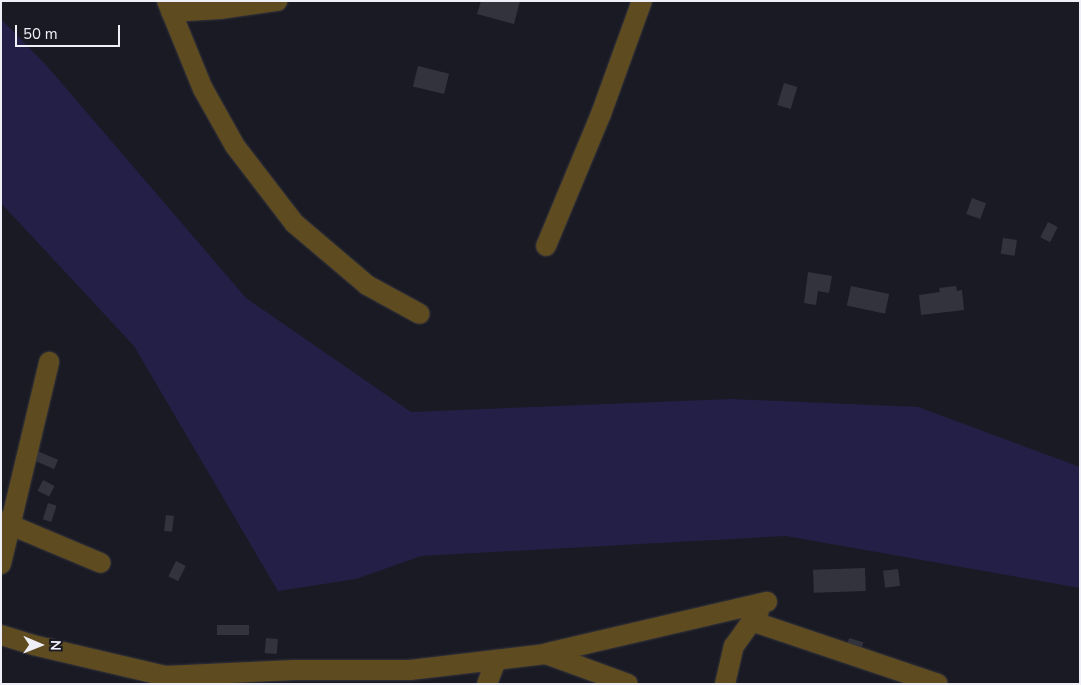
<!DOCTYPE html>
<style>
body{margin:0}
#map{position:relative;width:1081px;height:685px;overflow:hidden;background:#1a1a24;font-family:"Nunito Sans",sans-serif}
div>[style]{position:absolute}
[style*='--x']{left:calc(var(--x)*1px);top:calc(var(--y)*1px);width:calc(var(--w)*1px);rotate:calc(var(--a)*1deg)}
.green>*{inset:0;background:#241f47}
.building>*{inset:0;background:#33333e;transform-origin:0 0}
.roads{filter:drop-shadow(0 0 1px #34343d) drop-shadow(0 0 1px #34343d)}
.minor>*{height:20px;margin:-10px;padding:0 10px;transform-origin:10px;border-radius:10px;background:#5f4b20}
span{translate:-50% -50%;white-space:nowrap;text-align:center;line-height:1.15;-webkit-text-stroke:4.5px #1a1a24;paint-order:stroke}
.frame{position:absolute;inset:0;border:2px solid #efeff7;pointer-events:none}
.north{position:absolute;left:15px;top:620px;width:50px;height:50px;-webkit-text-stroke:4px #1a1a24;paint-order:stroke;rotate:91deg;font-size:14px;font-weight:700;line-height:20px;text-align:center;color:#efeff7}
.north::after{content:'';display:block;margin:auto;width:18px;height:22px;background:#efeff7;clip-path:polygon(50% 0,100% 100%,50% 72%,0 100%)}
.scale{position:absolute;left:15px;top:25px;width:105px;height:22px;box-sizing:border-box;border:2px solid #efeff7;border-top:0;padding-left:6px;font-size:15px;line-height:18px;white-space:nowrap;color:#efeff7;-webkit-text-stroke:4px #1a1a24;paint-order:stroke}
</style>
<div id="map">
<div class="green">
<div style="clip-path:polygon(1px 19px,46px 65px,246px 298px,411px 412px,731px 399px,918px 407px,1080px 467px,1080px 588px,786px 536px,421px 556px,356px 579px,278px 591px,134px 346px,1px 203px)"></div>
</div>
<div class="building">
<div style="clip-path:polygon(481px 1px,520px 1px,514px 24px,477px 14px)"></div>
<div style="left:418px;top:66px;width:32px;height:21px;rotate:14deg"></div>
<div style="left:784px;top:83px;width:14px;height:23px;rotate:17deg"></div>
<div style="left:972px;top:198px;width:15px;height:17px;rotate:20deg"></div>
<div style="left:1048px;top:222px;width:11px;height:17px;rotate:27deg"></div>
<div style="left:1003px;top:238px;width:14px;height:16px;rotate:8deg"></div>
<div style="clip-path:polygon(808px 272px,832px 276px,829px 293px,818px 291px,816px 305px,804px 303px)"></div>
<div style="left:851px;top:286px;width:39px;height:20px;rotate:12deg"></div>
<div style="clip-path:polygon(956px 286px,957px 291px,962px 290px,964px 310px,921px 315px,919px 295px,940px 292px,939px 288px)"></div>
<div style="left:35px;top:450px;width:25px;height:10px;rotate:23deg"></div>
<div style="left:43px;top:480px;width:13px;height:12px;rotate:27deg"></div>
<div style="left:48px;top:503px;width:9px;height:17px;rotate:18deg"></div>
<div style="left:166px;top:515px;width:8px;height:16px;rotate:7deg"></div>
<div style="left:176px;top:561px;width:11px;height:17px;rotate:27deg"></div>
<div style="left:865px;top:568px;width:23px;height:52px;rotate:88deg"></div>
<div style="left:898px;top:569px;width:17px;height:15px;rotate:83deg"></div>
<div style="left:217px;top:625px;width:32px;height:10px"></div>
<div style="left:266px;top:638px;width:12px;height:15px;rotate:5deg"></div>
<div style="left:849px;top:638px;width:15px;height:13px;rotate:16deg"></div>
</div>
<div class="roads">
<div class="minor">
<div style="--x:167;--y:1;--w:95;--a:67.8"></div>
<div style="--x:203;--y:89;--w:65;--a:60.7"></div>
<div style="--x:235;--y:146;--w:97;--a:52.5"></div>
<div style="--x:294;--y:223;--w:96;--a:40.3"></div>
<div style="--x:367;--y:285;--w:60;--a:28.7"></div>
<div style="--x:171;--y:12;--w:49;--a:-3.5"></div>
<div style="--x:220;--y:9;--w:58;--a:-8"></div>
<div style="--x:546;--y:246;--w:143;--a:-67.4"></div>
<div style="--x:601;--y:114;--w:120;--a:-70.1"></div>
<div style="--x:1;--y:521;--w:108;--a:22.8"></div>
<div style="--x:1;--y:564;--w:208;--a:-76.6"></div>
<div style="--x:751;--y:621;--w:197;--a:18.6"></div>
<div style="--x:1;--y:635;--w:34;--a:17"></div>
<div style="--x:33;--y:645;--w:136;--a:13.2"></div>
<div style="--x:165;--y:676;--w:129;--a:-2.7"></div>
<div style="--x:294;--y:670;--w:116;--a:0"></div>
<div style="--x:410;--y:670;--w:137;--a:-6.7"></div>
<div style="--x:546;--y:654;--w:87;--a:20.1"></div>
<div style="--x:547;--y:653;--w:226;--a:-13.1"></div>
<div style="--x:487;--y:684;--w:26;--a:-69"></div>
<div style="--x:725;--y:684;--w:39;--a:-77"></div>
<div style="--x:734;--y:646;--w:43;--a:-54.5"></div>
</div>
</div>
<div class="frame"></div>
<div class="north">N</div>
<div class="scale">50 m</div>
</div>
